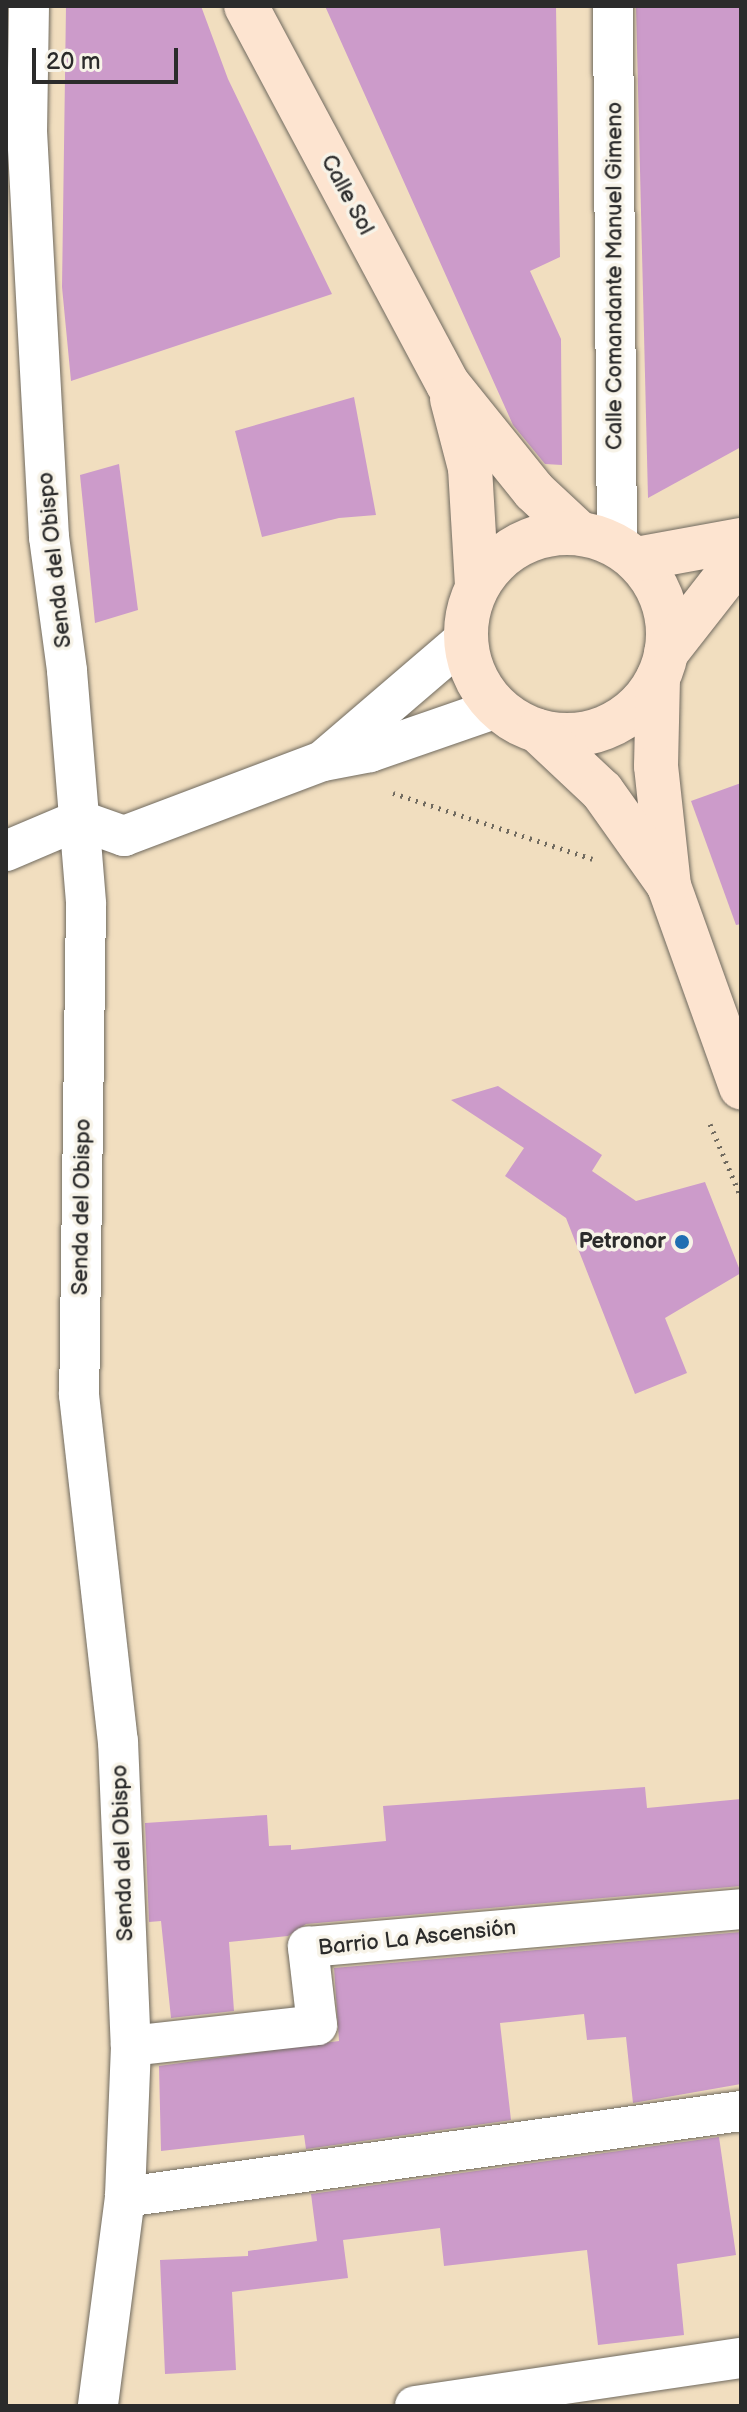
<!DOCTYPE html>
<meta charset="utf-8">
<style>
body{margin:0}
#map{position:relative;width:747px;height:2412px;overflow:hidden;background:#f1debf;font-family:"Balsamiq Sans",sans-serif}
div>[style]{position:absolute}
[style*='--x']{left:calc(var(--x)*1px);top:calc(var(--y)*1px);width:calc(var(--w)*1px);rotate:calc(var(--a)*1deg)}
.building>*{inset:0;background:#cc9bca}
.path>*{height:5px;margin-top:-2.5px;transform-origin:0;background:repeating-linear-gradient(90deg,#706a5f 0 2px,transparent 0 8px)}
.roads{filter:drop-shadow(0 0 2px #706a5f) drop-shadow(0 0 2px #706a5f)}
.street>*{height:40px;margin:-20px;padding:0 20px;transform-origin:20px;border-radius:20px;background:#fff}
.secondary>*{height:44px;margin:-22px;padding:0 22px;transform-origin:22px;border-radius:22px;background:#fde4d0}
.secondary>.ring{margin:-22px;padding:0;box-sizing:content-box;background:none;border:44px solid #fde4d0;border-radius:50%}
.dots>*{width:22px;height:22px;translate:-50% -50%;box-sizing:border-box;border:4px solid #f7f3e8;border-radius:50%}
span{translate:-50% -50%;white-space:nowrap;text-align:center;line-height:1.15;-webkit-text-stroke:7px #f7f3e8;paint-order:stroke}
.street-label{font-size:22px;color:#2b2b2b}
.poi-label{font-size:22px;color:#2b2b2b;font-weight:700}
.right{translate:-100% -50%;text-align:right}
.frame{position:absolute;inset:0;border:8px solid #2b2b2b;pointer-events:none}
.scale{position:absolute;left:32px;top:48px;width:146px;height:36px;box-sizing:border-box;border:4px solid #2b2b2b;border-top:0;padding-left:10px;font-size:24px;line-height:28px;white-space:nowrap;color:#2b2b2b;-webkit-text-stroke:6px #f7f3e8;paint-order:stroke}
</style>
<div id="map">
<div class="building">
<div style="clip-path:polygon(66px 6px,201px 6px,228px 79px,332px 294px,71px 381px,62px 287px)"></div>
<div style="clip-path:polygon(325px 6px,556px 6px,560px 257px,530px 271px,561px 339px,562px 465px,545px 464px,513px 425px)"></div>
<div style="clip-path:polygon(636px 6px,741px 6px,741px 447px,648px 498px)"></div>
<div style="clip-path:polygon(354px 397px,376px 515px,339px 518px,262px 537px,235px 431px)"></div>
<div style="clip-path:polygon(119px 464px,138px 610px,95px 623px,80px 475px)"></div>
<div style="clip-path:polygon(741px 783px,741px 924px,736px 925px,691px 801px)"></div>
<div style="clip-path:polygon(498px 1086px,602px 1155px,592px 1171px,636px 1201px,705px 1182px,741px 1273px,665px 1318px,687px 1373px,635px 1394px,566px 1218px,505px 1176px,524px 1148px,451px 1100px)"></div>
<div style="clip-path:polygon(645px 1787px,647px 1808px,741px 1799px,741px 1886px,306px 1924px,288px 1936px,229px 1942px,234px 2011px,171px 2018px,161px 1921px,149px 1922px,145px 1823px,267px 1815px,269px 1846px,291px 1845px,291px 1850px,386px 1841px,383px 1806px)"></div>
<div style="clip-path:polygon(741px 1932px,741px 2084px,633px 2103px,626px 2037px,587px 2040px,584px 2014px,500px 2023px,511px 2120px,306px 2149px,304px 2135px,161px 2151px,159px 2066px,339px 2041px,334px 1968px)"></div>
<div style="clip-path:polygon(719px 2137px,736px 2255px,677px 2264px,684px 2335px,598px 2345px,587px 2250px,444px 2266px,440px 2228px,343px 2240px,348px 2278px,232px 2292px,236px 2370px,165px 2374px,160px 2260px,248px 2256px,248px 2251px,317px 2241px,311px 2194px)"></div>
</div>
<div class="path">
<div style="--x:393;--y:793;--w:210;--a:18.3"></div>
<div style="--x:710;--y:1124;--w:79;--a:67"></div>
</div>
<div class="roads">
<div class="street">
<div style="--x:29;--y:6;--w:125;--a:90.9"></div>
<div style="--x:27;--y:131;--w:407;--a:86.9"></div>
<div style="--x:49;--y:537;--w:135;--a:82.3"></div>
<div style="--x:67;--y:671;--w:234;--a:85.3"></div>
<div style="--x:86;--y:904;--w:491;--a:90.8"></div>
<div style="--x:79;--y:1395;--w:348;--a:83.6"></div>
<div style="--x:118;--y:1741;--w:305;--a:87.6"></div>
<div style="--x:131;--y:2046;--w:151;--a:92.3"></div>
<div style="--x:125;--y:2197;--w:211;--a:97.4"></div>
<div style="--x:613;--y:6;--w:540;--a:89.58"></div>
<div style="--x:326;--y:758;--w:184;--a:-40.6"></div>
<div style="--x:6;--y:851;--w:79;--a:-23"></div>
<div style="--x:79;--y:820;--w:48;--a:19.6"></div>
<div style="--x:124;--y:836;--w:213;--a:-20.7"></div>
<div style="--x:323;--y:761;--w:48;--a:-10.8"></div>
<div style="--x:370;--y:752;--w:134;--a:-19.1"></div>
<div style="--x:131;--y:2046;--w:187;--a:-6.4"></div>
<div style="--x:317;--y:2025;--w:79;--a:-96.6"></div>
<div style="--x:308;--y:1947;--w:435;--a:-5"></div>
<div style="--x:125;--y:2197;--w:622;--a:-7.95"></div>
<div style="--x:415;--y:2406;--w:330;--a:-8.4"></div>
</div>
<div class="secondary">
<div style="--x:246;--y:6;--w:429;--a:61.9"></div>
<div style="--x:448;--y:384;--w:137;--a:51.2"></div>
<div style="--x:534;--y:491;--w:62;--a:43"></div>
<div style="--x:452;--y:399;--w:71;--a:75.4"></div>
<div style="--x:470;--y:468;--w:118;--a:86.6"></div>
<div class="ring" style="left:466px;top:533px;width:158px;height:158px"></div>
<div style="--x:637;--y:559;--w:106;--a:-10.4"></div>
<div style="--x:666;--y:653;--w:122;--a:-52"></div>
<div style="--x:658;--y:678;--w:88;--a:91.3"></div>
<div style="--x:656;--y:766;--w:121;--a:83.8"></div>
<div style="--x:669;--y:886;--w:214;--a:70.3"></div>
<div style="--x:538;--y:731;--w:88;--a:43.2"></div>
<div style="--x:602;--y:791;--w:114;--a:54.6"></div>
</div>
</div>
<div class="dots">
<div style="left:682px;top:1242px;background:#1f6fb2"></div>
</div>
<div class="street-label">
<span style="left:347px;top:195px;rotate:62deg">Calle Sol</span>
<span style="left:615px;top:276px;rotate:-90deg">Calle Comandante Manuel Gimeno</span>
<span style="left:55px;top:560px;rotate:-96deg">Senda del Obispo</span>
<span style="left:82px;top:1207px;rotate:-89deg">Senda del Obispo</span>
<span style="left:123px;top:1853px;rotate:-92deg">Senda del Obispo</span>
<span style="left:417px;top:1938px;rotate:-6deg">Barrio La Ascensión</span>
</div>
<div class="poi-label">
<span class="right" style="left:666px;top:1242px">Petronor</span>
</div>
<div class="frame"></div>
<div class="scale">20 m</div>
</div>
